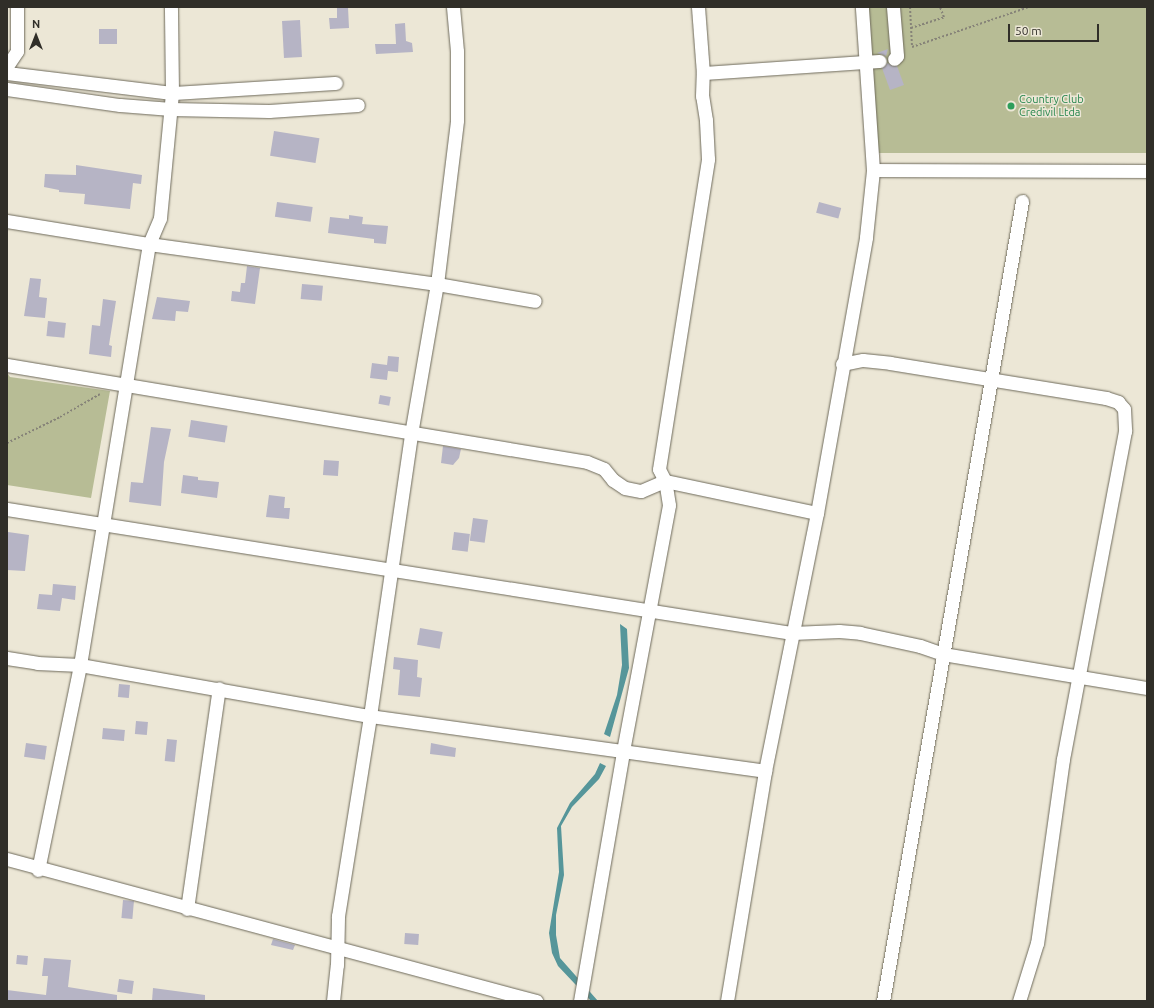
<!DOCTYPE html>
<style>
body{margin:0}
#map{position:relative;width:1154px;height:1008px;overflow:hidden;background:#ece7d6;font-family:Ubuntu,sans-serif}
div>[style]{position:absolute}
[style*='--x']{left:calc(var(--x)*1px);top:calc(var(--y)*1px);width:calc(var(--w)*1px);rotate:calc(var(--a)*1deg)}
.green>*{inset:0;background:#b7bc95;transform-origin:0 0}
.water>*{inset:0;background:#56969a}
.building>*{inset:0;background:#b6b4c5;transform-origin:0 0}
.path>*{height:2px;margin-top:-1px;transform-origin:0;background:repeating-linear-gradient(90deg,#868378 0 2px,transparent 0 4px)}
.roads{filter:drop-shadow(0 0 1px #6e6a5b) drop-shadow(0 0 1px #6e6a5b)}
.minor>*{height:13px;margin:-6.5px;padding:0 6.5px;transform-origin:6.5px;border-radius:6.5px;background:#fff}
.dots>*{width:11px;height:11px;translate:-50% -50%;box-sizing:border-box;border:2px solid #ece7d6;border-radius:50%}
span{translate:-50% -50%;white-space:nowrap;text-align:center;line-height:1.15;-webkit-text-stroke:3px #ece7d6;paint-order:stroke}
.leisure-label{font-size:11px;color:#27864d}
.left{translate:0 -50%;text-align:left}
.frame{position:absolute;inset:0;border:8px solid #302e28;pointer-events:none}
.north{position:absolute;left:16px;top:16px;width:40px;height:40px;-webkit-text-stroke:3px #ece7d6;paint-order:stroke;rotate:0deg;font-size:11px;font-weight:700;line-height:16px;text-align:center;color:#302e28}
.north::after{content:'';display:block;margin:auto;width:14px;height:18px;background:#302e28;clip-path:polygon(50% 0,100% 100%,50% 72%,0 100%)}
.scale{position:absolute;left:1008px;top:24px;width:91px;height:18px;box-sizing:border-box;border:2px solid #302e28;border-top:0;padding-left:5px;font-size:12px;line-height:14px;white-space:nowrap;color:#302e28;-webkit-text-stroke:3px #ece7d6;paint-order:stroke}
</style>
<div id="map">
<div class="green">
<div style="left:868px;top:7px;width:279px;height:146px"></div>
<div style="clip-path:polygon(7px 373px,10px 377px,110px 391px,91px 498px,7px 485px)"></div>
</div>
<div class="water">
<div style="clip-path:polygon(620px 624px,627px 629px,629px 668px,610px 737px,604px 734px,617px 695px,622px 665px)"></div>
<div style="clip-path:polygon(600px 763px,606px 766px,599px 779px,572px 807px,561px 826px,564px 875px,556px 915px,556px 935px,560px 958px,598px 1001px,591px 1001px,558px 966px,552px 953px,549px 933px,559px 872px,557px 828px,570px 803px,595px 774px)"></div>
</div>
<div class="building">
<div style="clip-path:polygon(337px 7px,348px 7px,349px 28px,330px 29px,329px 18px,337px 18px)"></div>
<div style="left:300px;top:20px;width:37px;height:18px;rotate:87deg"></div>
<div style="clip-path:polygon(405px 23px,406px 41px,412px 43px,413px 52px,376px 54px,375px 44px,396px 44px,395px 24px)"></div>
<div style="left:117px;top:29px;width:15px;height:18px;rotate:90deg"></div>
<div style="clip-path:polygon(888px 49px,886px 56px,877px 53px)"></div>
<div style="clip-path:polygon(887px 63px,897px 66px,904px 85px,890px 90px,882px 68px)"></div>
<div style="left:274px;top:131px;width:46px;height:25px;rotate:9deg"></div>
<div style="clip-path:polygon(76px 165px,142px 175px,141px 184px,133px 183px,130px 209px,84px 204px,85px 194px,59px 192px,59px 190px,44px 187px,45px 174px,76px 175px)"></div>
<div style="left:277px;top:202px;width:36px;height:15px;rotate:8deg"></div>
<div style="left:819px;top:202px;width:23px;height:11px;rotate:15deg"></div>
<div style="clip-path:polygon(349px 215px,363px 217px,362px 224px,388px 226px,386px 244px,374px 243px,374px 239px,328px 233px,330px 217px,349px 219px)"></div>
<div style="clip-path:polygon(247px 266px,260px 268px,255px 304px,231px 301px,232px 291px,240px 292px,241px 283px,245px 283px)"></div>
<div style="clip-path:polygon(30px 278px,41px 279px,39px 297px,47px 298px,45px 318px,24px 316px)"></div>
<div style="left:302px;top:284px;width:21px;height:15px;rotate:5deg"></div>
<div style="clip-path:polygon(157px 297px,190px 301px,188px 312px,176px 311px,175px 321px,152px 319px)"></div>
<div style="clip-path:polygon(103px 299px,116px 301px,109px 345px,112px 346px,111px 357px,89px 354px,92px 325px,100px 326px)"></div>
<div style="left:48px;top:321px;width:18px;height:15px;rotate:6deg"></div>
<div style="clip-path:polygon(388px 356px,399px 357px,398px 372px,388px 371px,387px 380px,370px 378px,372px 363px,387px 365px)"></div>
<div style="left:380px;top:395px;width:11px;height:9px;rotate:10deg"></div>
<div style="left:191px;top:420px;width:37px;height:17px;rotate:9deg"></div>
<div style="clip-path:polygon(151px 427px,171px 429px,164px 462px,161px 506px,129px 502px,131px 482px,143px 483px)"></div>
<div style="clip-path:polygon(443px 446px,461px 449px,459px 458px,453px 465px,441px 463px)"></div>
<div style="left:324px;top:460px;width:15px;height:15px;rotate:4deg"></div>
<div style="clip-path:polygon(183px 475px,198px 477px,198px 480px,219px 482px,217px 498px,181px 493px)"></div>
<div style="clip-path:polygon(269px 495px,285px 497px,284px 508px,290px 508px,289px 519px,266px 517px)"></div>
<div style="left:473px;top:518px;width:15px;height:23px;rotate:8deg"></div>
<div style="clip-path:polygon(8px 532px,29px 535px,25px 571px,7px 570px)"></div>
<div style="left:454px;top:532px;width:16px;height:18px;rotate:7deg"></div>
<div style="clip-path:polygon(53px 584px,76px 586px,75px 600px,62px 598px,60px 611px,37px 609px,39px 594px,52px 595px)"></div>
<div style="left:420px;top:628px;width:23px;height:17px;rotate:10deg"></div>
<div style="clip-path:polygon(394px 657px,418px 660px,417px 677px,422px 678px,420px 697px,398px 695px,400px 670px,393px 669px)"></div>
<div style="left:119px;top:684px;width:11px;height:13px;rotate:5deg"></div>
<div style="left:136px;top:721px;width:12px;height:13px;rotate:5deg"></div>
<div style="left:103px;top:728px;width:22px;height:11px;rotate:5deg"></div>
<div style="left:167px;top:739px;width:10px;height:22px;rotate:6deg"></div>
<div style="left:26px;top:743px;width:21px;height:14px;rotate:8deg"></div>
<div style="clip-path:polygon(431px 743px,456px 748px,455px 757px,430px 754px)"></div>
<div style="left:123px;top:900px;width:11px;height:18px;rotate:5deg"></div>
<div style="left:405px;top:933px;width:14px;height:11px;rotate:4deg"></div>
<div style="clip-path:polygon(273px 939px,295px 945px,293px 950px,271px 945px)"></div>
<div style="left:17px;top:955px;width:11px;height:9px;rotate:5deg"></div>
<div style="clip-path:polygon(44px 958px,71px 960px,68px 987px,117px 995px,117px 1001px,7px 1001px,7px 990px,46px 995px,48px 976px,42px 976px)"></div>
<div style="left:119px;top:979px;width:15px;height:13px;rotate:8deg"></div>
<div style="clip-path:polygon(153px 988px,205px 995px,205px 1001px,152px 1001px)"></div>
</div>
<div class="path">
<div style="--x:910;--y:7;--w:40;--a:87.1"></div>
<div style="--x:912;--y:47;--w:124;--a:-18.9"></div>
<div style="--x:911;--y:28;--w:35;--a:-18"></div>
<div style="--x:944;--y:17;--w:11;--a:-112"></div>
<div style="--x:7;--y:443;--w:59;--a:-26.1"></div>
<div style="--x:60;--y:417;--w:46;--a:-29.9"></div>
</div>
<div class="roads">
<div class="minor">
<div style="--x:698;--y:7;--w:66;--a:85.7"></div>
<div style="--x:893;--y:7;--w:49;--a:85.3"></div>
<div style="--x:897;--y:56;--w:4;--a:135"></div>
<div style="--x:7;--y:66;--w:18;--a:-56"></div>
<div style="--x:17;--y:51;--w:44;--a:-90"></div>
<div style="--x:7;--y:73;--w:166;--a:6.9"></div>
<div style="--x:172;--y:93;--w:86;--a:-90.7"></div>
<div style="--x:7;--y:89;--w:114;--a:8.1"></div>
<div style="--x:120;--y:105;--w:51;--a:4.5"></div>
<div style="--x:171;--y:109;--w:98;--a:1.2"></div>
<div style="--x:269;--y:111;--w:89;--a:-3.9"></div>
<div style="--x:873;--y:170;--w:274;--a:0.2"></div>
<div style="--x:7;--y:221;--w:144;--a:9.2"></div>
<div style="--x:149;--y:244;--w:291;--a:7.9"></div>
<div style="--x:437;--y:284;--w:99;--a:9.8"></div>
<div style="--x:842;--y:364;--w:21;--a:-11"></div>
<div style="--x:863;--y:360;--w:27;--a:6"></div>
<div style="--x:890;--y:363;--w:219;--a:9.2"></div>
<div style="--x:1106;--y:398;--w:13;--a:18"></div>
<div style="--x:1118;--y:402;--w:9;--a:49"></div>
<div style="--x:1124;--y:409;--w:22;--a:87"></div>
<div style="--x:1125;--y:431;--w:334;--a:100.7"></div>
<div style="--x:1063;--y:759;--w:186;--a:98"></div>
<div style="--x:1037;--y:943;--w:61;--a:107.2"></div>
<div style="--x:7;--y:365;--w:588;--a:9.49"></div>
<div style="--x:587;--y:462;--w:18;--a:22"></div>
<div style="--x:604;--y:469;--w:14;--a:51"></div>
<div style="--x:613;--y:480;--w:14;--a:34"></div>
<div style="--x:625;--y:488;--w:16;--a:11"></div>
<div style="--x:641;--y:491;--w:26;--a:-23"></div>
<div style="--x:665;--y:481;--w:155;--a:11.9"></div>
<div style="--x:7;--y:509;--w:795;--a:8.98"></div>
<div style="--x:792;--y:633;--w:47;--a:-2.4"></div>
<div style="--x:839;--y:631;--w:21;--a:5"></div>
<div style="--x:860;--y:633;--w:61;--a:12.2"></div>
<div style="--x:920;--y:646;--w:24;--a:19"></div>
<div style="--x:943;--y:654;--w:207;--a:9.5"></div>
<div style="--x:7;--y:658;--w:30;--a:9"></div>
<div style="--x:37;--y:663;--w:43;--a:2.7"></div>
<div style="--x:80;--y:665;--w:294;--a:10"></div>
<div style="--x:370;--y:716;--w:399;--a:7.9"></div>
<div style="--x:7;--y:859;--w:548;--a:15.03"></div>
<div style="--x:38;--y:870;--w:209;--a:-78.4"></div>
<div style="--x:80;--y:665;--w:427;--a:-80.7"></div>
<div style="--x:149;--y:244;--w:28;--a:-67"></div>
<div style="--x:160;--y:218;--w:126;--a:-84.5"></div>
<div style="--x:172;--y:93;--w:164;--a:-3.5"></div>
<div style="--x:187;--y:909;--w:223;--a:-81.8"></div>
<div style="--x:333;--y:1001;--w:36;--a:-84"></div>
<div style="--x:337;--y:965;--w:49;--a:-88.8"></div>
<div style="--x:338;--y:916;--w:203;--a:-80.9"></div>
<div style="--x:370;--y:716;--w:285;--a:-81.7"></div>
<div style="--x:411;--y:434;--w:152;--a:-80.2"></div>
<div style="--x:437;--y:284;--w:165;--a:-83"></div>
<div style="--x:457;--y:120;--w:69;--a:-90"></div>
<div style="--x:457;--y:51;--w:44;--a:-95.2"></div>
<div style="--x:580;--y:1001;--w:254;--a:-80.2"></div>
<div style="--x:623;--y:751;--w:250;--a:-79.4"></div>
<div style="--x:669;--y:505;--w:24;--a:-99"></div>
<div style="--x:665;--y:481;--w:13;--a:-117"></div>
<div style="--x:659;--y:469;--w:314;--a:-81"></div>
<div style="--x:708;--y:159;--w:39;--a:-93"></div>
<div style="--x:706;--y:120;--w:24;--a:-99"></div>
<div style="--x:702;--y:96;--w:23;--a:-88"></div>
<div style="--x:703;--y:73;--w:177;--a:-3.9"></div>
<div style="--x:727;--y:1001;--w:233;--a:-80.6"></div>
<div style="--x:765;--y:771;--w:263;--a:-78.6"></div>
<div style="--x:817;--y:513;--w:280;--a:-79.9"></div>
<div style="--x:866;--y:237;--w:67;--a:-84"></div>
<div style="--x:873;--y:170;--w:163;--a:-93.9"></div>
<div style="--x:883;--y:1001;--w:812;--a:-80.14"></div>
</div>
</div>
<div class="dots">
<div style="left:1011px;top:106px;background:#2e9e5b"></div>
</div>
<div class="leisure-label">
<span class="left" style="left:1019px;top:106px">Country Club<br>Credivil Ltda</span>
</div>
<div class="frame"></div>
<div class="north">N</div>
<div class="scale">50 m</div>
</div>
